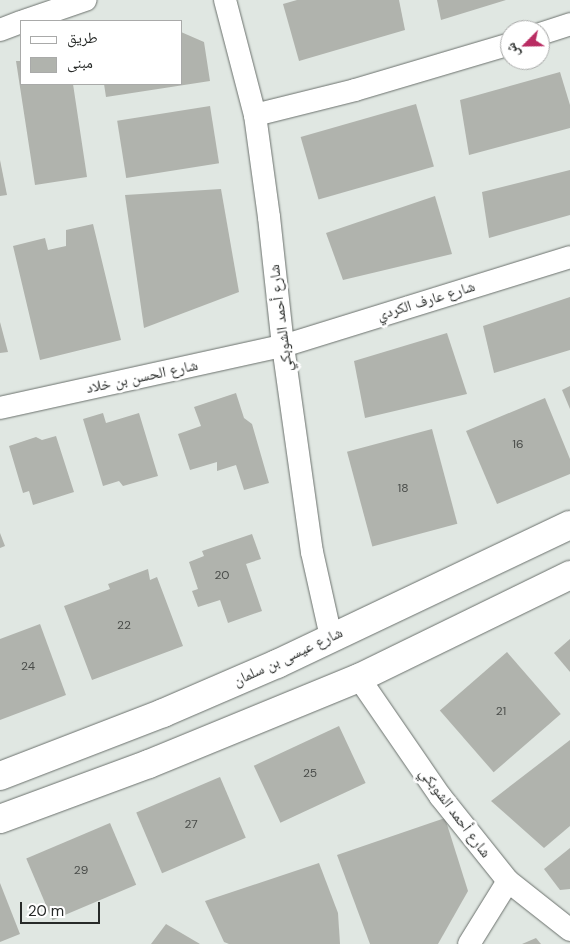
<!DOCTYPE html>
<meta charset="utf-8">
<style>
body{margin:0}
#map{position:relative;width:570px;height:944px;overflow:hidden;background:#e0e7e2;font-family:"DM Sans","Noto Naskh Arabic",sans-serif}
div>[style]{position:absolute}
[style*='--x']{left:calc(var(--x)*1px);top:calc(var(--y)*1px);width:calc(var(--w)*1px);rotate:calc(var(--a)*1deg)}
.building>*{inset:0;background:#b0b3ad;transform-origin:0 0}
.roads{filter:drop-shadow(0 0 1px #6b716d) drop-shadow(0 0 1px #6b716d)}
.street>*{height:22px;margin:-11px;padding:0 11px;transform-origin:11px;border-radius:11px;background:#fff}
.secondary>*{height:28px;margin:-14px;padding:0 14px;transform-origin:14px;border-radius:14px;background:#fff}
span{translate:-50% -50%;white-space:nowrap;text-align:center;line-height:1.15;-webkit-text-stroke:5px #fff;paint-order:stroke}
.number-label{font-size:12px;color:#494c49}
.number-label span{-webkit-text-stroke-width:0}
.street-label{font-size:15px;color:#272a28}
.legend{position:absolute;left:20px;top:20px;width:162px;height:65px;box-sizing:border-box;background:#fff;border:1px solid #a9aaa9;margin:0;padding:6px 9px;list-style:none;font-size:15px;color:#272a28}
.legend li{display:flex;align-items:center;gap:10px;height:25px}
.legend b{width:25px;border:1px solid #a9aaa9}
.north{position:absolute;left:500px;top:20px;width:50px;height:50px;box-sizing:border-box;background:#fff;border:1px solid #a9aaa9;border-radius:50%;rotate:247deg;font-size:14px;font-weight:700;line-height:20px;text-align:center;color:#272a28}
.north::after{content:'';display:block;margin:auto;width:18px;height:22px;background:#b92c62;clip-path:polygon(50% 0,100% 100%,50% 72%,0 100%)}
.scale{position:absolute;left:20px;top:902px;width:80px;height:22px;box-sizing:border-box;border:2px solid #272a28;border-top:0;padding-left:6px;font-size:15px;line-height:18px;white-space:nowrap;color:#272a28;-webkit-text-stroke:4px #fff;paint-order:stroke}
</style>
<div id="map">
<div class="building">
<div style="clip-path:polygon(297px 0,399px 0,405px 30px,299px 61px,283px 4px)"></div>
<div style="clip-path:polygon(437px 0,506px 0,441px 20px)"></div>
<div style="clip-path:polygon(181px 32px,204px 42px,210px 81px,106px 97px,104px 84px,181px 84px)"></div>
<div style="clip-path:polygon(16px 61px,21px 61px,21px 84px,73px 84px,87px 177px,35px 185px)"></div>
<div style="clip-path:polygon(560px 72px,570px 105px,570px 128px,469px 155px,460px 100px)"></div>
<div style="left:416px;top:104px;width:65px;height:120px;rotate:74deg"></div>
<div style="left:210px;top:106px;width:58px;height:94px;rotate:81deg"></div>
<div style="clip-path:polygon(0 160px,7px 195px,0 196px)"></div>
<div style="clip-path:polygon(570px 170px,570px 215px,489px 238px,482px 192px)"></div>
<div style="clip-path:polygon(221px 189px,239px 292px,144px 328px,125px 195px)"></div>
<div style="clip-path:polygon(435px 196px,452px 254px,343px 280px,326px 233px)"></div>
<div style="clip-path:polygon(93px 224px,121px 340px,40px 360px,13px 246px,45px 238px,48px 250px,66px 246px,66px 230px)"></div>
<div style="clip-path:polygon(570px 297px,570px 350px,494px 373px,483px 326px)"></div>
<div style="clip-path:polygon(0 322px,8px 352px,0 353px)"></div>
<div style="clip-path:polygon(447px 333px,467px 394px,365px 418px,354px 361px)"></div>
<div style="clip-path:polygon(570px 386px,570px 409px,562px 390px)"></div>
<div style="clip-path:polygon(236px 393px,244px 418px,252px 424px,269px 483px,244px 490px,236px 465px,217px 471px,217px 462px,190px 470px,178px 434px,201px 426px,194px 407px)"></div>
<div style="clip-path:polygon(545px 398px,570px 459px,570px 474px,497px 504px,466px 431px)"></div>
<div style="clip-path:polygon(103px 413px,106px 423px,139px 413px,158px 476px,123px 486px,119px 481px,103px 486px,83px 419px)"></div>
<div style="left:432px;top:429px;width:98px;height:88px;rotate:75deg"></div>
<div style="clip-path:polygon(56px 436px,74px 492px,33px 505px,29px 491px,23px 493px,9px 446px,36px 437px,42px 440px)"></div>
<div style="clip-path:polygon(0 533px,5px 546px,0 548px)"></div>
<div style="clip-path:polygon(252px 534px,261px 559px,246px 564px,262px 611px,228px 623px,220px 600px,198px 607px,192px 591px,198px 589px,189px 562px,204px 556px,202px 551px)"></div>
<div style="clip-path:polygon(148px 569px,150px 580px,157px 577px,183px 646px,92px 680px,64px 606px,110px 589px,108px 584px)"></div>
<div style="clip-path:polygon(40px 624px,66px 695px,0 720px,0 639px)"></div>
<div style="clip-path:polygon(570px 639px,570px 672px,554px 653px)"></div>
<div style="left:507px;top:652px;width:82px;height:89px;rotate:49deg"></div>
<div style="left:339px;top:726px;width:63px;height:94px;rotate:65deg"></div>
<div style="clip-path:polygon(570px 740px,570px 826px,544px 848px,491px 801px)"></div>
<div style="left:220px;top:777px;width:66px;height:91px;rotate:67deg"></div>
<div style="clip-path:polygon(445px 818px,468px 891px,438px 944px,370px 944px,337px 855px)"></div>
<div style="left:110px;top:823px;width:67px;height:91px;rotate:67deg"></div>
<div style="clip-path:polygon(570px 848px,570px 889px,560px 890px,544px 869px)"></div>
<div style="clip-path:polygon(319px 863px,338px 913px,340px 944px,229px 944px,224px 942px,205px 901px)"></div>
<div style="clip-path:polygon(0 883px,20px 934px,0 942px)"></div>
<div style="clip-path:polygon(166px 924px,200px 944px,151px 944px)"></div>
<div style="clip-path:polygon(536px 938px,541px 944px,522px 944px)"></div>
</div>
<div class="roads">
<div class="street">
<div style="--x:225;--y:0;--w:119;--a:75.4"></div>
<div style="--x:255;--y:115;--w:103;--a:82.2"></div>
<div style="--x:269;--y:217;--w:130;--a:83.8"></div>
<div style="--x:283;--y:346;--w:208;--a:82"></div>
<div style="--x:312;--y:552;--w:87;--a:77.4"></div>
<div style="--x:24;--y:21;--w:65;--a:-19"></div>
<div style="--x:0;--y:30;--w:22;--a:-21"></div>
<div style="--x:540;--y:34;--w:32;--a:-18"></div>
<div style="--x:255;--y:115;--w:103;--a:-14"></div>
<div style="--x:355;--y:90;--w:162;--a:-16.5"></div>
<div style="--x:0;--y:408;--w:290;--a:-12.4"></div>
<div style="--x:283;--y:346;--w:300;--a:-17.2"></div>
<div style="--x:359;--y:678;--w:143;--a:55.5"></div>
<div style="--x:440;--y:796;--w:109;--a:51.3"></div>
<div style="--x:508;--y:881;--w:79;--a:38.3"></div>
<div style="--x:469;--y:944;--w:74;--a:-58.2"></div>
</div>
<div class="secondary">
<div style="--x:0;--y:776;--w:175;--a:-21.1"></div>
<div style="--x:163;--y:713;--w:124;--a:-23.3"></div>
<div style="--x:277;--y:664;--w:324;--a:-25.4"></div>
<div style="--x:0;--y:819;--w:159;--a:-20.3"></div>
<div style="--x:149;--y:764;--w:227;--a:-22.3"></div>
<div style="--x:359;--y:678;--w:235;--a:-26"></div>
</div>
</div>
<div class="number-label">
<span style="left:518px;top:445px">16</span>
<span style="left:403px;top:489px">18</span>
<span style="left:222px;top:576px">20</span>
<span style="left:124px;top:626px">22</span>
<span style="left:28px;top:667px">24</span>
<span style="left:501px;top:712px">21</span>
<span style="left:310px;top:774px">25</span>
<span style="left:191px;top:825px">27</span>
<span style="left:81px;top:871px">29</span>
</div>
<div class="street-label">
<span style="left:426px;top:301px;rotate:-17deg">شارع عارف الكردي</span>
<span style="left:281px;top:318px;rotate:-97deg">شارع أحمد الشوبكي</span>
<span style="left:142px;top:377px;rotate:-12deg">شارع الحسن بن خلاد</span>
<span style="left:288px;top:657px;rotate:-25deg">شارع عيسى بن سلمان</span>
<span style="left:455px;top:813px;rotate:53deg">شارع أحمد الشوبكي</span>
</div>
<ul class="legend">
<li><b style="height:6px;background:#fff"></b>طريق</li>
<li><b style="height:14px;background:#b0b3ad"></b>مبنى</li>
</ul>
<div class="north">ش</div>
<div class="scale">20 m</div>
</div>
